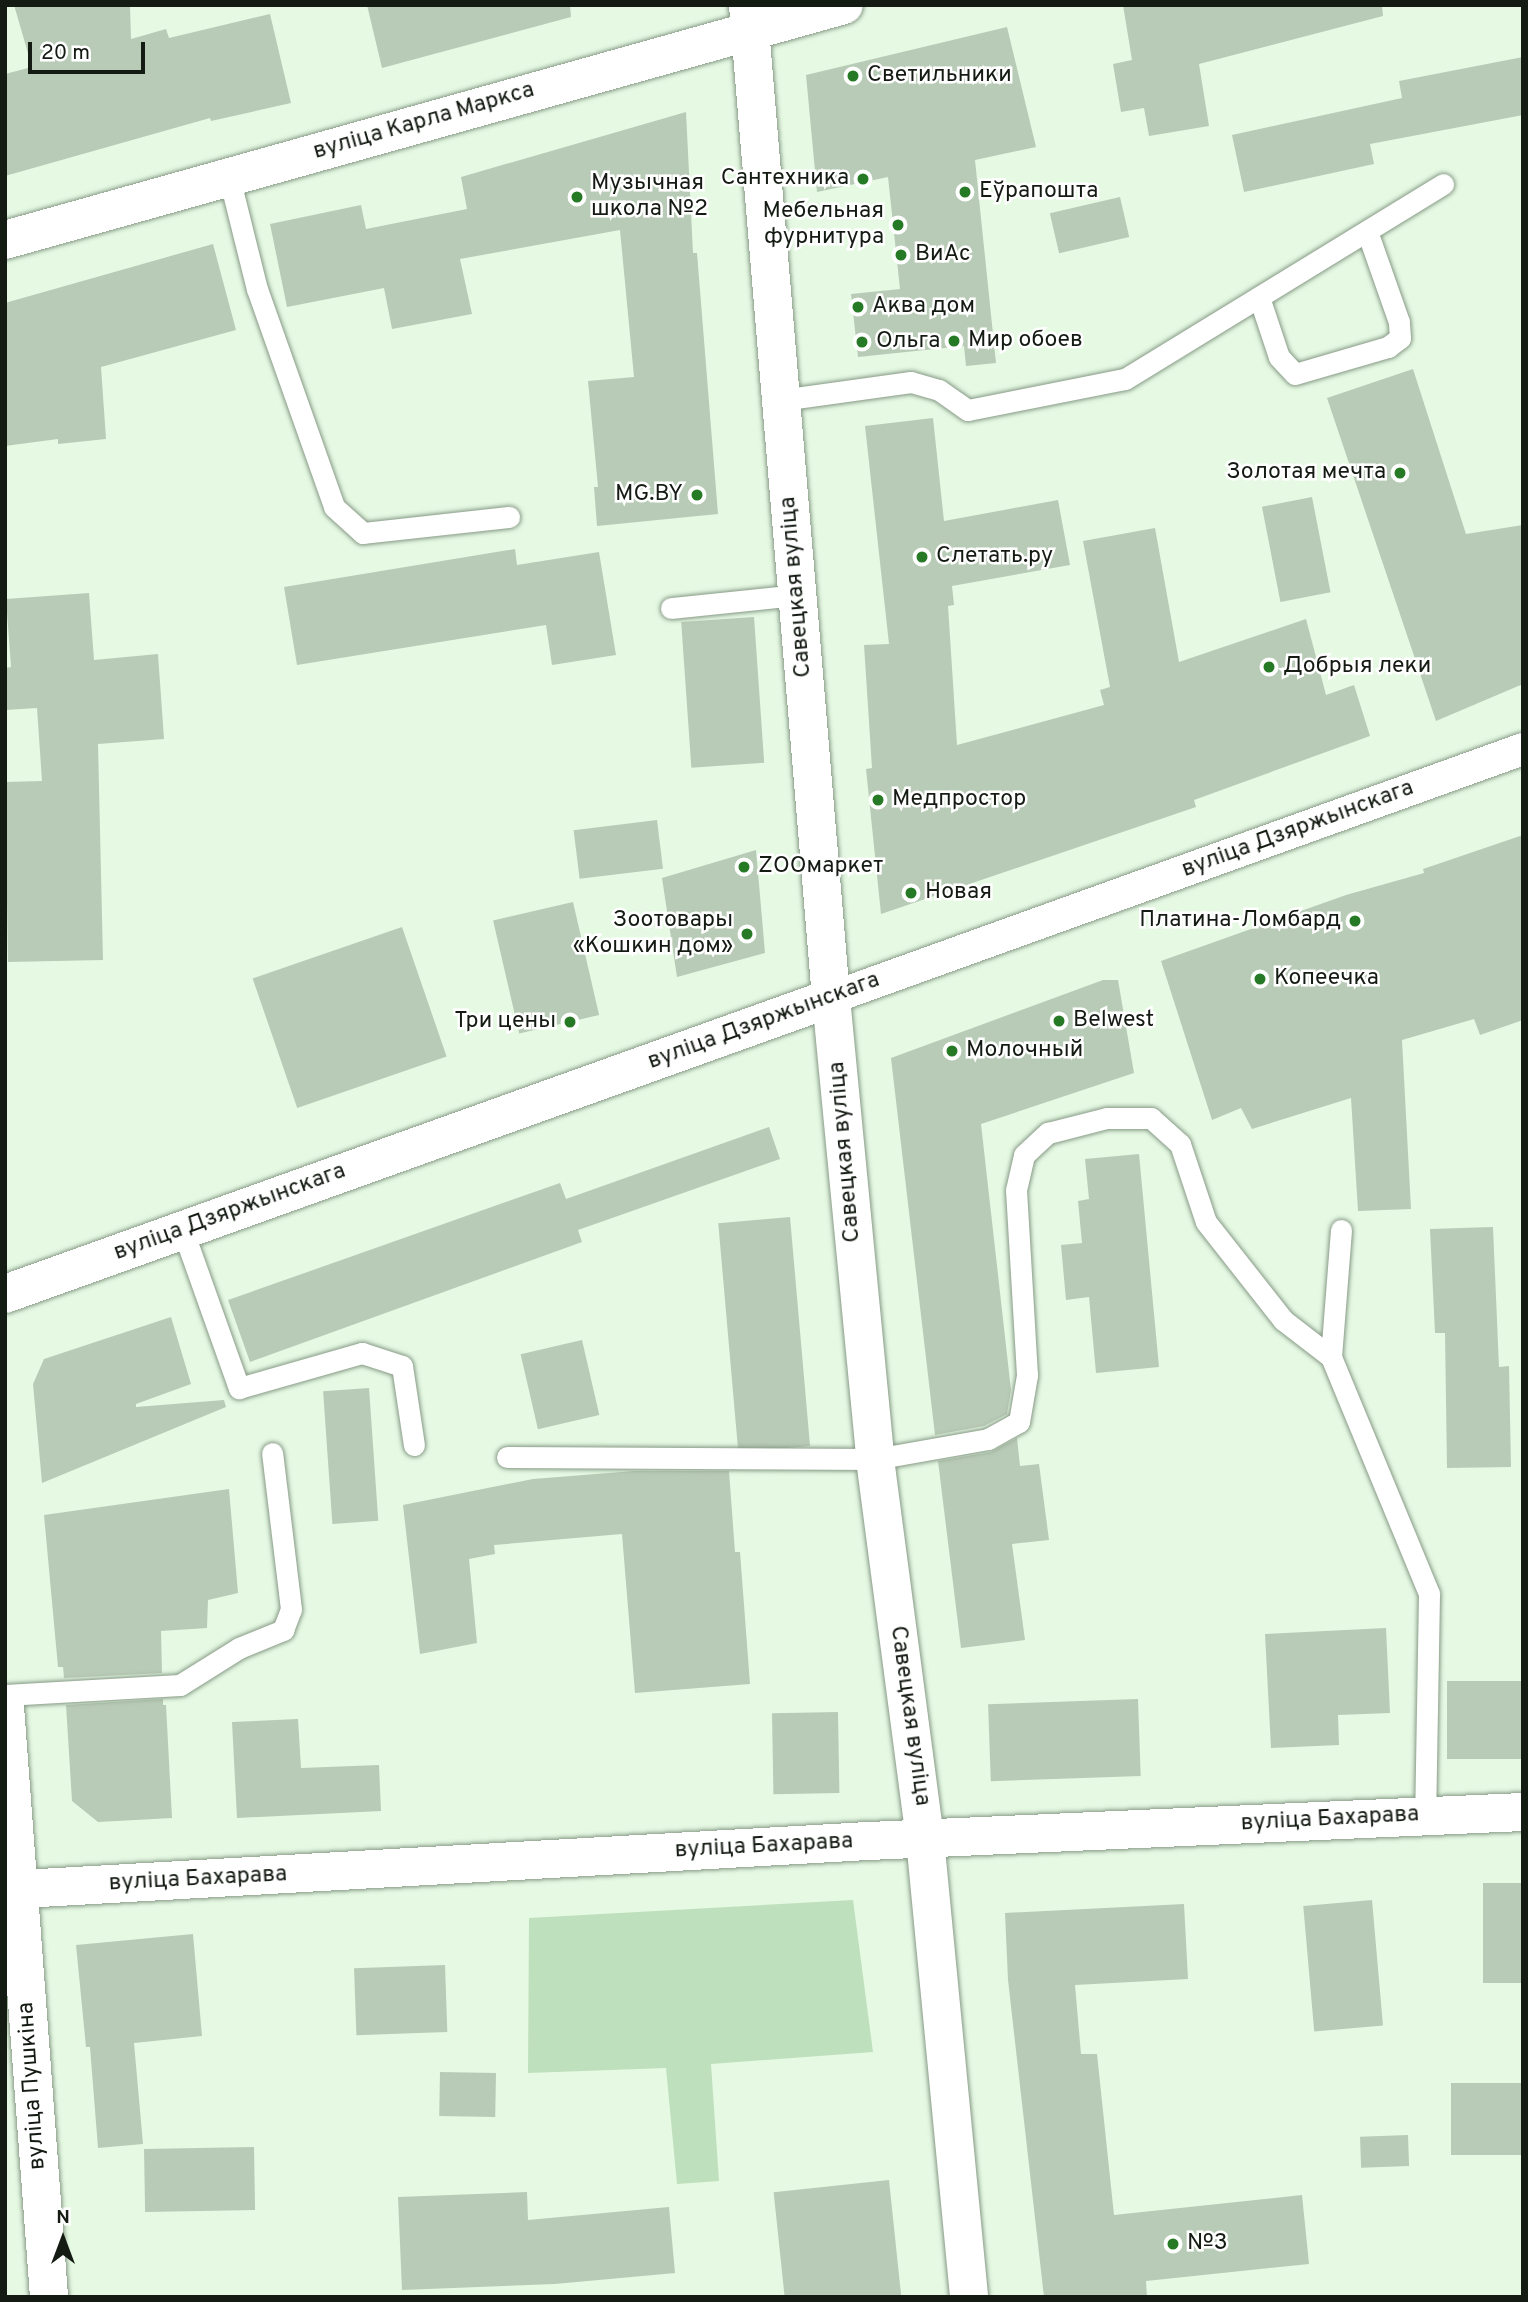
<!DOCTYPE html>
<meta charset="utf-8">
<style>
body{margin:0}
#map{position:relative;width:1528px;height:2302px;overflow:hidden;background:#e5f9e3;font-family:Overpass,sans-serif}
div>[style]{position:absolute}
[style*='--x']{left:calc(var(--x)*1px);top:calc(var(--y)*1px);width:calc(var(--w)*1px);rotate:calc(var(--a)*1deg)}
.green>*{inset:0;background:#bfe0bc}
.building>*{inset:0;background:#b8cbb6;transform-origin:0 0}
.roads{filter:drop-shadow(0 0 2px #879a86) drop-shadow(0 0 2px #879a86)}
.service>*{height:21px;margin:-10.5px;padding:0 10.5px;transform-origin:10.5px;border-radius:10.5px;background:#fff}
.pedestrian>*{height:32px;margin:-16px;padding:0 16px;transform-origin:16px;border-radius:16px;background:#fff}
.minor>*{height:38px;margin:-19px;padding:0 19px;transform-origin:19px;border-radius:19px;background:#fff}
.tertiary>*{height:38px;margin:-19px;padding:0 19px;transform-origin:19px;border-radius:19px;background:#fff}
.secondary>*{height:38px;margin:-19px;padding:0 19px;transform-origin:19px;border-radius:19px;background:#fff}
.primary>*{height:38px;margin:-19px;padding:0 19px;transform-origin:19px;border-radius:19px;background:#fff}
.dots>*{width:19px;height:19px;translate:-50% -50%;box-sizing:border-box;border:4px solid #fff;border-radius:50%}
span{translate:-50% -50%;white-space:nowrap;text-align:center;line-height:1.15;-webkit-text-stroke:5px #fff;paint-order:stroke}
.poi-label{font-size:23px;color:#141b13}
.left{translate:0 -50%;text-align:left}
.right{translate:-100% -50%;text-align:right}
.street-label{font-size:23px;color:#141b13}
.frame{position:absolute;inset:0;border:7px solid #141b13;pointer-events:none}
.north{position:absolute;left:28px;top:2204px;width:70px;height:70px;-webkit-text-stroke:5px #fff;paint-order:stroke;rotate:0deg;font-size:19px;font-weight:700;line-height:28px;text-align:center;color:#141b13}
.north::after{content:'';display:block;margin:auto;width:24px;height:32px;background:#141b13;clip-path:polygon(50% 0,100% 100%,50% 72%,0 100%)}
.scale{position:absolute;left:28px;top:42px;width:117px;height:32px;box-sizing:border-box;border:4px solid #141b13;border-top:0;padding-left:9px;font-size:21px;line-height:24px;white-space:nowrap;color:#141b13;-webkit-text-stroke:5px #fff;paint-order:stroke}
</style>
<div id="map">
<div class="green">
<div style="clip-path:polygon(853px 1900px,873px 2052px,711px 2064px,719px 2181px,677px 2184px,666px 2068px,528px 2073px,529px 1918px)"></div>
</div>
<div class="building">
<div style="clip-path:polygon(14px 5px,130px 5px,131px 39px,166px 29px,169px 38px,270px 14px,291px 103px,211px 121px,210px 118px,5px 176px,5px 74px,32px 67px)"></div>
<div style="clip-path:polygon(367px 5px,570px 5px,571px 17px,382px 68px)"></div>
<div style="clip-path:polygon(1123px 5px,1382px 5px,1383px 16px,1199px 64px,1209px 126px,1149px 136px,1144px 108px,1121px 112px,1113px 64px,1132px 60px)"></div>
<div style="clip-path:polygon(1007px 27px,1036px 147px,975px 160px,996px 363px,966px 366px,964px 346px,858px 357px,851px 294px,900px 289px,888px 177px,817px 192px,806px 75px)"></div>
<div style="clip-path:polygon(1523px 57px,1523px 115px,1370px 144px,1374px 164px,1244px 192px,1232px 135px,1402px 98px,1399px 81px)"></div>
<div style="clip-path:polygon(686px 112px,693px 253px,697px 253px,718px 514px,597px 526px,594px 487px,598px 487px,588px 381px,634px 377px,620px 230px,460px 259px,472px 314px,392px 329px,384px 288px,287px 307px,270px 224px,361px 205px,366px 229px,467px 209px,461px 177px)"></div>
<div style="left:1120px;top:197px;width:41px;height:72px;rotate:77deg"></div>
<div style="clip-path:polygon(213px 244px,236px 330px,101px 367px,106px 439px,58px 444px,58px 439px,5px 446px,5px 303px)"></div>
<div style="clip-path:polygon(1413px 369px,1466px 534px,1523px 525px,1523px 684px,1436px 721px,1327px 398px)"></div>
<div style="clip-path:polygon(933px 418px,944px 521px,1058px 500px,1070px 565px,952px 586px,954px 605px,948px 606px,957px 745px,1104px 705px,1100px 690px,1110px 687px,1083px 541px,1155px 528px,1179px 662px,1306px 619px,1326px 695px,1354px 685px,1370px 736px,1194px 800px,1196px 807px,881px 914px,866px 769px,872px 768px,864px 645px,889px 644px,865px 426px)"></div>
<div style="left:1312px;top:497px;width:97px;height:51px;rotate:79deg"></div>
<div style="clip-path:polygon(515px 549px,517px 565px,599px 552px,616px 655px,552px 665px,546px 625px,297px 665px,284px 587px)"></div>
<div style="clip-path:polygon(89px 593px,94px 660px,158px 654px,164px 739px,98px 744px,103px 960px,8px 962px,5px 782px,42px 781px,37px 708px,5px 710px,5px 668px,11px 667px,6px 599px)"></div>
<div style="left:754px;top:617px;width:146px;height:73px;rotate:86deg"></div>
<div style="left:657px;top:820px;width:49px;height:84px;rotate:83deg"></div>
<div style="clip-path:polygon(1523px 835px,1523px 1020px,1480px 1035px,1474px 1019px,1402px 1040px,1411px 1209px,1358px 1211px,1351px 1098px,1252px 1129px,1241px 1108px,1212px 1120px,1161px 961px,1346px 895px,1424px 873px,1423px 869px)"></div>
<div style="clip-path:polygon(756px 850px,765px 953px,677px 977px,662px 878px)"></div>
<div style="left:573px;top:902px;width:116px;height:82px;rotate:77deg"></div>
<div style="left:402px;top:927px;width:137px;height:158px;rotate:71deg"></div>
<div style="clip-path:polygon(1103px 980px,1118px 980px,1134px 1073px,981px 1124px,1011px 1390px,1007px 1414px,984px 1426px,935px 1435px,891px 1058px)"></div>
<div style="clip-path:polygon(769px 1127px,780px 1159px,578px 1230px,582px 1242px,250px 1362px,228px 1300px,560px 1183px,566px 1199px)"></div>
<div style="clip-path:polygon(1139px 1154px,1159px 1367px,1096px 1373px,1089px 1297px,1066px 1300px,1061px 1245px,1082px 1243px,1078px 1201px,1089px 1199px,1085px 1159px)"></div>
<div style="left:790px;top:1217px;width:230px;height:72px;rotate:85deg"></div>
<div style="clip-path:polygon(1493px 1227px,1499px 1367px,1509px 1366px,1511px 1467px,1447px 1468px,1445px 1333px,1435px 1333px,1430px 1229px)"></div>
<div style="clip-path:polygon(171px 1317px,191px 1384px,136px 1404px,136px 1407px,224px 1400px,226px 1407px,42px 1483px,33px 1384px,44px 1359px)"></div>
<div style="left:582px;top:1340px;width:77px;height:63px;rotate:77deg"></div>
<div style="left:369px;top:1388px;width:133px;height:46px;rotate:86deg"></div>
<div style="clip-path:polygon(1017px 1438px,1020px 1466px,1039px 1464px,1049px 1540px,1012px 1544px,1025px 1640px,961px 1648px,938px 1461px,991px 1452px)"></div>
<div style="clip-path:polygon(634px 1471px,729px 1471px,735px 1552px,740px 1552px,750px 1684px,635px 1693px,622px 1534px,494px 1545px,495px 1554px,469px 1559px,477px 1643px,420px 1654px,403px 1505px,533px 1479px)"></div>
<div style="clip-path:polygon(229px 1489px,238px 1593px,208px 1600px,207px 1628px,161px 1631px,162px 1673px,64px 1678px,63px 1667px,58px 1667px,44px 1515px)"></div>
<div style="clip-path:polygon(1386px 1628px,1390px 1713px,1338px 1715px,1339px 1745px,1271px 1748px,1265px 1634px)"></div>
<div style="left:1523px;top:1681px;width:78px;height:76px;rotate:90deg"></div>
<div style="clip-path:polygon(163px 1699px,163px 1705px,166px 1705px,172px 1818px,98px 1822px,72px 1801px,66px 1705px)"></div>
<div style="left:1138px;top:1699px;width:77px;height:150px;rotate:88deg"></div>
<div style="left:838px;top:1712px;width:81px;height:66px;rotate:89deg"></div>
<div style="clip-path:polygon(298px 1719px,301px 1768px,379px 1765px,381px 1811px,237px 1818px,232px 1722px)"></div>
<div style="left:1523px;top:1883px;width:100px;height:40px;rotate:90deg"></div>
<div style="left:1372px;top:1900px;width:126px;height:69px;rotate:85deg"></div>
<div style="clip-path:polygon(1184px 1904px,1188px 1979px,1075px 1985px,1081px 2054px,1097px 2054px,1114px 2215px,1302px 2195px,1309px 2264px,1146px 2281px,1147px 2297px,1044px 2297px,1008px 1980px,1005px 1913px)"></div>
<div style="clip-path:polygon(193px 1934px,202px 2036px,134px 2043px,143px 2144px,98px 2148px,90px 2047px,86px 2047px,76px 1945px)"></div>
<div style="left:445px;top:1965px;width:67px;height:91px;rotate:88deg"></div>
<div style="left:440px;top:2072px;width:56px;height:44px;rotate:1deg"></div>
<div style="left:1523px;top:2083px;width:72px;height:72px;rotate:90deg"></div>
<div style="left:1408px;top:2135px;width:31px;height:48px;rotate:88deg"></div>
<div style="left:254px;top:2147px;width:63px;height:110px;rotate:89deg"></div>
<div style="left:889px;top:2180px;width:118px;height:116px;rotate:84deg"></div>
<div style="clip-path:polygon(527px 2192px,528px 2220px,669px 2207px,675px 2273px,555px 2284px,402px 2290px,398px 2197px)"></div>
</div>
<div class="roads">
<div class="service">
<div style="--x:229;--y:177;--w:115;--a:76"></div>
<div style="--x:257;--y:289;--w:231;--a:70.5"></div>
<div style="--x:334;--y:507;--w:39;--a:42"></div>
<div style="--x:363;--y:533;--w:147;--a:-6.3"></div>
<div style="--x:1259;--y:297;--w:63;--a:71.6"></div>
<div style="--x:1279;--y:357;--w:23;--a:47"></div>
<div style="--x:1295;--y:374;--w:97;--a:-16.2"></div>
<div style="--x:1388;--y:347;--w:15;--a:-37"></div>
<div style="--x:1400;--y:338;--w:16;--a:-94"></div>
<div style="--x:1399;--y:322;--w:96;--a:-109.4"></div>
<div style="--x:781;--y:400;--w:131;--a:-7.9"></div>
<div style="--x:911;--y:382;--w:29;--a:16"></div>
<div style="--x:939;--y:390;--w:35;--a:35"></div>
<div style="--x:968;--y:410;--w:160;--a:-11.2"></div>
<div style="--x:1125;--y:379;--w:373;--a:-31.5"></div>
<div style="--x:671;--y:608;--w:127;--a:-5.9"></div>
<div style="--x:1341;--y:1230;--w:127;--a:94.5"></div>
<div style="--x:1331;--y:1357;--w:256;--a:67.5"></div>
<div style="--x:1429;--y:1594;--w:222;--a:91"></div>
<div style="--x:183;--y:1231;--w:167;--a:70.4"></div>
<div style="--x:239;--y:1388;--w:128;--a:-15.9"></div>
<div style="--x:362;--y:1353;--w:42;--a:18"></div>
<div style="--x:402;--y:1366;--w:80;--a:81.4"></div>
<div style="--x:507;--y:1457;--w:368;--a:0.3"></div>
<div style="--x:875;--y:1459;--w:115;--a:-10"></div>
<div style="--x:988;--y:1439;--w:35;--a:-29"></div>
<div style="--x:1019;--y:1422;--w:48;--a:-80.3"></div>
<div style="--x:1027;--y:1375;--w:185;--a:-93.4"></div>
<div style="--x:1016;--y:1190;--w:36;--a:-77"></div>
<div style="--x:1024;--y:1155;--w:33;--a:-43"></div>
<div style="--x:1048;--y:1133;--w:61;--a:-14.3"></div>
<div style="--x:1107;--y:1118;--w:44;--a:0"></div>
<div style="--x:1151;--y:1118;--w:39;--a:42"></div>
<div style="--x:1180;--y:1144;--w:82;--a:71.6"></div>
<div style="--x:1206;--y:1222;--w:125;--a:51.8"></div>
<div style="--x:1283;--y:1320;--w:61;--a:37.6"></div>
<div style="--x:5;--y:1695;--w:175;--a:-3.3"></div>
<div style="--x:180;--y:1685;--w:70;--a:-32.1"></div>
<div style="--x:239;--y:1648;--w:48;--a:-22.2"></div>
<div style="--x:283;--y:1630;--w:22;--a:-69"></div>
<div style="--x:291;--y:1609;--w:157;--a:-96.9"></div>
</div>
<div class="pedestrian">
<div style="--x:831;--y:998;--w:735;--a:-19.79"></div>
</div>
<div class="minor">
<div style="--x:5;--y:1294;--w:877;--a:-19.72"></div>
<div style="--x:925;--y:1839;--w:460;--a:84.5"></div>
</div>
<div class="tertiary">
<div style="--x:748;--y:5;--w:996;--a:85.22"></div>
<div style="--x:831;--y:998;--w:463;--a:84.5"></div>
<div style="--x:875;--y:1459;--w:383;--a:82.5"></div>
<div style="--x:5;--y:240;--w:871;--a:-15.65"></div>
</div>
<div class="secondary">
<div style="--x:5;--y:1707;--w:592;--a:85.73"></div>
</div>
<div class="primary">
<div style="--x:5;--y:1890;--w:865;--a:-3.25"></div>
<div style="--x:869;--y:1841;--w:655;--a:-2.54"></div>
</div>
</div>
<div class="dots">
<div style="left:853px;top:76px;background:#277a25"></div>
<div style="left:863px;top:179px;background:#277a25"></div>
<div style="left:965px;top:192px;background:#277a25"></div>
<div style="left:577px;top:197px;background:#277a25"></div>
<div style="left:898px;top:225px;background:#277a25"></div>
<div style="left:901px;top:255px;background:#277a25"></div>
<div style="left:858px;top:307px;background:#277a25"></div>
<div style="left:954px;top:341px;background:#277a25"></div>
<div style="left:862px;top:342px;background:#277a25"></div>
<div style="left:1400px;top:473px;background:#277a25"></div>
<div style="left:697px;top:495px;background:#277a25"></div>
<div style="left:922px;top:557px;background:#277a25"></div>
<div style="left:1269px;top:667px;background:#277a25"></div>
<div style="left:878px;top:800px;background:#277a25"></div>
<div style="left:744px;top:867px;background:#277a25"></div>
<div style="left:911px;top:893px;background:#277a25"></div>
<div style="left:1355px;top:921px;background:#277a25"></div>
<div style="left:747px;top:934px;background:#277a25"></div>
<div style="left:1260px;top:979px;background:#277a25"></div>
<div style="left:1059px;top:1021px;background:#277a25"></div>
<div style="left:570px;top:1022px;background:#277a25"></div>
<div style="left:952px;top:1051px;background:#277a25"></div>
<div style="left:1173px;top:2244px;background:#277a25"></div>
</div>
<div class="poi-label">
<span class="left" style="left:867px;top:76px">Светильники</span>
<span class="right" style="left:849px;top:179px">Сантехника</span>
<span class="left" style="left:591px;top:197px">Музычная<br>школа №2</span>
<span class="left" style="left:979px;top:192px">Еўрапошта</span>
<span class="right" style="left:884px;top:225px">Мебельная<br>фурнитура</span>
<span class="left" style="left:915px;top:255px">ВиАс</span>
<span class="left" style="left:872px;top:307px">Аква дом</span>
<span class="left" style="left:968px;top:341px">Мир обоев</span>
<span class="left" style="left:876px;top:342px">Ольга</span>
<span class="right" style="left:1386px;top:473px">Золотая мечта</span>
<span class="right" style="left:683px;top:495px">MG.BY</span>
<span class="left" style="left:936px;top:557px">Слетать.ру</span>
<span class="left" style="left:1283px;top:667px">Добрыя леки</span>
<span class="left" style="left:892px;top:800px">Медпростор</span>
<span class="left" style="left:758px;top:867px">ZOOмаркет</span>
<span class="left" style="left:925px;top:893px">Новая</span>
<span class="right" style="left:733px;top:934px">Зоотовары<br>«Кошкин дом»</span>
<span class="right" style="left:1341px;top:921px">Платина-Ломбард</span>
<span class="left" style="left:1274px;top:979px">Копеечка</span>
<span class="left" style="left:1073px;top:1021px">Belwest</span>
<span class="right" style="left:556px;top:1022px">Три цены</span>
<span class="left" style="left:966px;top:1051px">Молочный</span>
<span class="left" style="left:1187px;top:2244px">№3</span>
</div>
<div class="street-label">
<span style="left:424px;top:122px;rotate:-16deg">вуліца Карла Маркса</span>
<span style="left:797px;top:587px;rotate:-95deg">Савецкая вуліца</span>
<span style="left:1298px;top:830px;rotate:-20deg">вуліца Дзяржынскага</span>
<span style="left:764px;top:1022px;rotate:-20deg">вуліца Дзяржынскага</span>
<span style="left:846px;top:1152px;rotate:-95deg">Савецкая вуліца</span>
<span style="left:230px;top:1213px;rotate:-20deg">вуліца Дзяржынскага</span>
<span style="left:909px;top:1716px;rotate:82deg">Савецкая вуліца</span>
<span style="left:1330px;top:1820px;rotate:-3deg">вуліца Бахарава</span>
<span style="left:764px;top:1847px;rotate:-3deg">вуліца Бахарава</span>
<span style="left:198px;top:1880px;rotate:-3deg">вуліца Бахарава</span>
<span style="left:33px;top:2086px;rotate:-94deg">вуліца Пушкіна</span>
</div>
<div class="frame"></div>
<div class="north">N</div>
<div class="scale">20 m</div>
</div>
